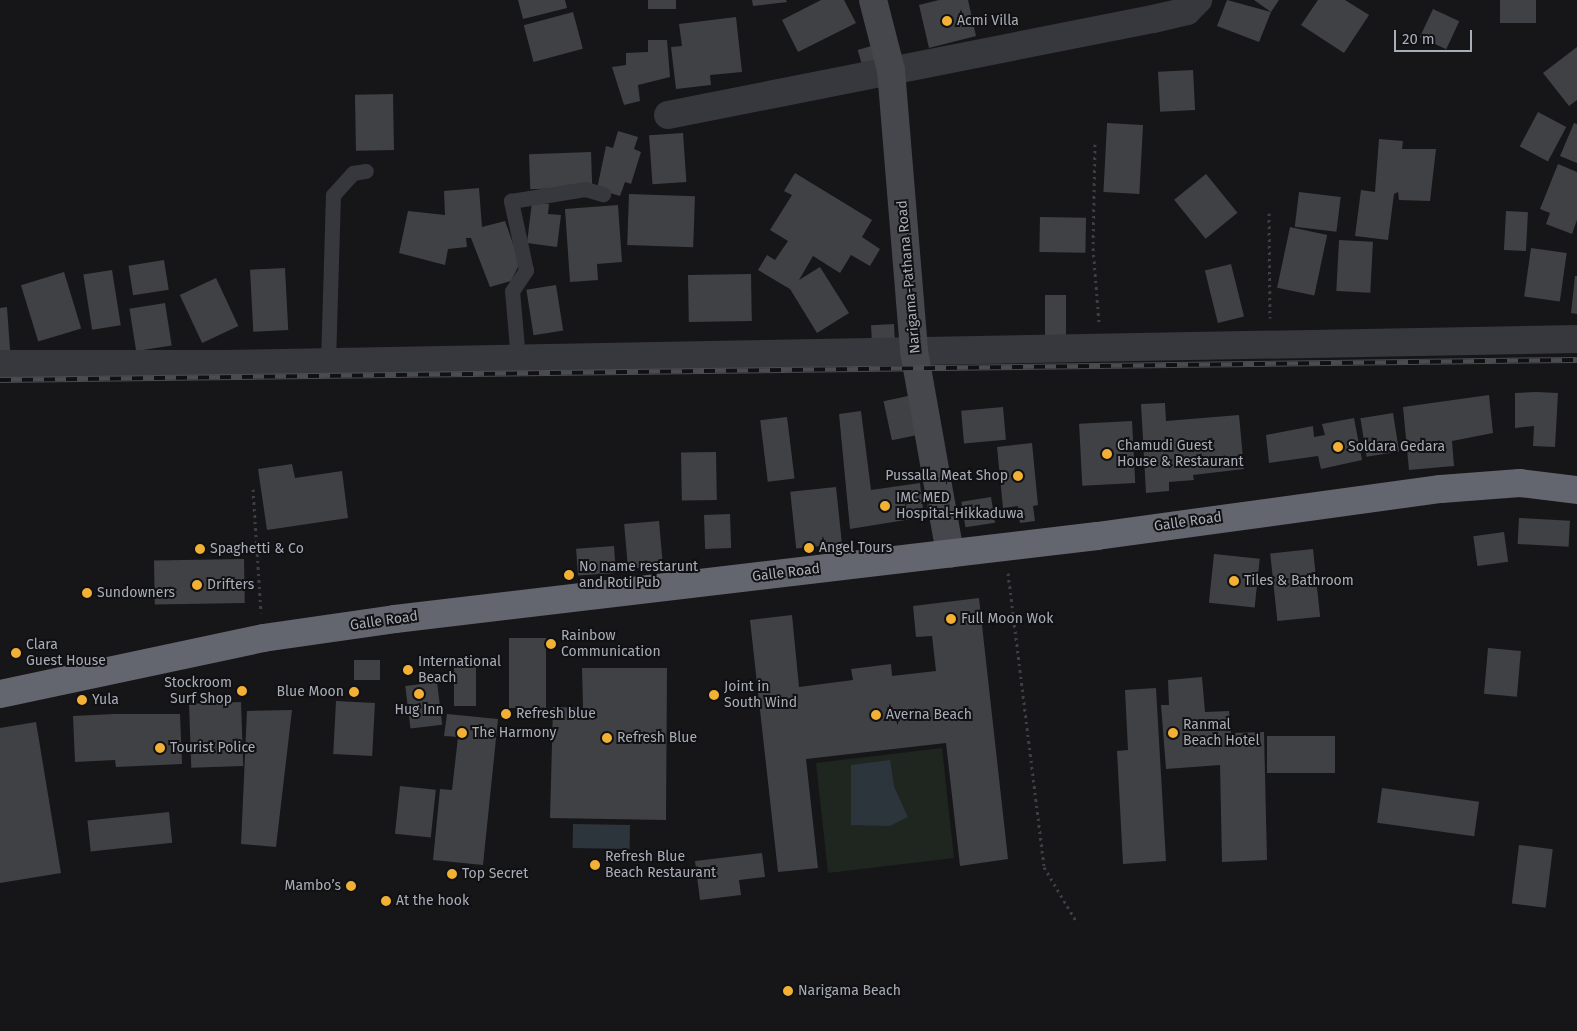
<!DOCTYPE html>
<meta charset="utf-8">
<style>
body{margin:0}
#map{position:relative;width:1577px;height:1031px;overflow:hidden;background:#161618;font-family:"Fira Sans",sans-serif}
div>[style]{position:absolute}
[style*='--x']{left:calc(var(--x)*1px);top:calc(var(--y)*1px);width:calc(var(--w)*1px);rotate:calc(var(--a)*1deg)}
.green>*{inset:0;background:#1e261f}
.water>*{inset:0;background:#2c353c;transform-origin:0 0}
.building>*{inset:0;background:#404145;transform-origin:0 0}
.path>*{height:3px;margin-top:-1.5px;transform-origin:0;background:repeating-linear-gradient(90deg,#3d3f44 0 2.5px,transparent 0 6.5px)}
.lane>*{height:15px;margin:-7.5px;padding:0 7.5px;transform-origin:7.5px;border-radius:7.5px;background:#37383d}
.street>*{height:28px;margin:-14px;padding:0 14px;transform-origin:14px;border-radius:14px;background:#37383d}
.secondary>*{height:28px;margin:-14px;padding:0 14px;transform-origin:14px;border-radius:14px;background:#45474d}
.highway>*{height:28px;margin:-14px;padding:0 14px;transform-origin:14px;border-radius:14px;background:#63666e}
.rail>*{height:5.5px;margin-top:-2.75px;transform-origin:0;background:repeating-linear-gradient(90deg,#111113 0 11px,#4a4c52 0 22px);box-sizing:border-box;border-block:1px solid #4a4c52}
.dots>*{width:14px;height:14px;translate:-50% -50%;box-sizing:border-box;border:2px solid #111113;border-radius:50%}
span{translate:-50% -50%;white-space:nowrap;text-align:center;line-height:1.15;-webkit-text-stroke:4px #111113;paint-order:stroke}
.poi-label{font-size:14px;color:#a8adb8}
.left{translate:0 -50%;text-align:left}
.right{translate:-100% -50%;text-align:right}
.street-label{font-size:14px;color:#a8adb8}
.scale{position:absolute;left:1394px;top:30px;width:78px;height:22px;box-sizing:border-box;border:2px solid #a8adb8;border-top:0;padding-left:6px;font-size:15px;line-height:18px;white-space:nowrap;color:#a8adb8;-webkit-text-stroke:4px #111113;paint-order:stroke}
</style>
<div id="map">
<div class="green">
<div style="clip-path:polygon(evenodd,942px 748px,954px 858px,828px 873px,816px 763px,942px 748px,851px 765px,894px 786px,908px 817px,890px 826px,853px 791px,851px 765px)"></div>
</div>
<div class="water">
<div style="clip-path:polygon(890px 760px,894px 786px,908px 817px,890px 826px,851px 825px,851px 765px)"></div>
<div style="left:573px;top:824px;width:57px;height:24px;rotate:1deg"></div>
</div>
<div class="building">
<div style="clip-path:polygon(518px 0,565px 0,567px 8px,523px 19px)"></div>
<div style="left:648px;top:0;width:28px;height:9px"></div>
<div style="clip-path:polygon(752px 0,786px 0,787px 2px,753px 6px)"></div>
<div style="clip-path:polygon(821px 0,844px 0,856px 23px,798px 52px,782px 20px)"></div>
<div style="clip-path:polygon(939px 0,968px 0,976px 36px,929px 48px,919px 5px)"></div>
<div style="clip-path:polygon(1227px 0,1271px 12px,1259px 42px,1217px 26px)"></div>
<div style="clip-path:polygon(1254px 0,1279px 0,1271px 12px)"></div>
<div style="clip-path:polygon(1318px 0,1345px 0,1369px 15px,1344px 53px,1301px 25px)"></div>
<div style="left:1500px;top:0;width:36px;height:23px"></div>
<div style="left:1433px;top:9px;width:29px;height:31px;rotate:25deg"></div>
<div style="left:573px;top:12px;width:38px;height:51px;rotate:75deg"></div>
<div style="clip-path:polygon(736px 17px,742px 72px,710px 75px,711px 85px,676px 89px,671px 47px,682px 46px,679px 24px)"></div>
<div style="clip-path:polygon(648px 40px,667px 40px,670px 77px,638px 85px,640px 101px,624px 105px,612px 67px,626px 65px,626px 53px,648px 52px)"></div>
<div style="left:875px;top:45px;width:18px;height:18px;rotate:74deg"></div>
<div style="clip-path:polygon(1577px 47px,1577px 100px,1569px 106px,1543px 73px)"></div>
<div style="left:1193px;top:70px;width:40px;height:35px;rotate:87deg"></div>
<div style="left:393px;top:94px;width:56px;height:38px;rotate:89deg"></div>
<div style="left:1538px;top:112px;width:32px;height:39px;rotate:28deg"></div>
<div style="clip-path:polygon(1574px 123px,1577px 124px,1577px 163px,1560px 156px)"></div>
<div style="left:1143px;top:125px;width:69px;height:36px;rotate:93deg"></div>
<div style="clip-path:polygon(618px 131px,638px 137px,634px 149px,641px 152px,631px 184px,625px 182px,620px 196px,597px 189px,606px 146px,613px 148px)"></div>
<div style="left:683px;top:133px;width:49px;height:34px;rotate:86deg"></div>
<div style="clip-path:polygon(1379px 139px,1403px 141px,1402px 149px,1436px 149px,1430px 201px,1399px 200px,1398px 192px,1394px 194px,1388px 240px,1355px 236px,1361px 190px,1375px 192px)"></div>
<div style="left:591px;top:152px;width:35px;height:62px;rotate:88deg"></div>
<div style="clip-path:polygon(1558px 164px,1577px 172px,1577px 220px,1572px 234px,1546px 224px,1550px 213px,1540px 209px)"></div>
<div style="clip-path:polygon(795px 173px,872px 220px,862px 237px,880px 249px,870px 266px,851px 255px,840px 273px,813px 256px,799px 280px,820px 267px,849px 313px,817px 333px,790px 289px,758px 270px,767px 255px,775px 260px,788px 241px,770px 230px,792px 195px,784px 191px)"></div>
<div style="left:1206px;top:174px;width:50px;height:41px;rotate:51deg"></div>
<div style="clip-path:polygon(479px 188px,482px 227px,505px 221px,520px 263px,511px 281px,490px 287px,471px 238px,466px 238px,467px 247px,448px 249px,445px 265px,399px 253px,408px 211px,445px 215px,444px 191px)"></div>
<div style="left:1299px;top:192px;width:42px;height:35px;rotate:7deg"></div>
<div style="left:629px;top:194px;width:66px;height:51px;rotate:2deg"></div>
<div style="clip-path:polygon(532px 202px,549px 204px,548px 214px,561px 215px,557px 247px,527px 243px)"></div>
<div style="clip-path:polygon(618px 205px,622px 262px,597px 264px,598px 280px,570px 282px,565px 209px)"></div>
<div style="left:1506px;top:211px;width:22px;height:39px;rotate:3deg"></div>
<div style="left:1040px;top:217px;width:46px;height:35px;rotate:1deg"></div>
<div style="left:1290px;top:227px;width:38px;height:62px;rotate:12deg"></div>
<div style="left:1339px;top:240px;width:34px;height:51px;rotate:3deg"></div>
<div style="left:1531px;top:248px;width:36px;height:49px;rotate:8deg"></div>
<div style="left:164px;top:260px;width:30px;height:36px;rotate:81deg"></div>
<div style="left:1231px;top:264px;width:54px;height:27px;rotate:76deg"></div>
<div style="left:285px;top:268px;width:62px;height:35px;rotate:87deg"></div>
<div style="left:112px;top:270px;width:56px;height:29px;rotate:81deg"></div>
<div style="left:64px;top:272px;width:59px;height:45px;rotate:73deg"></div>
<div style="left:751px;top:274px;width:47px;height:63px;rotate:89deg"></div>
<div style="clip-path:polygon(1575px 276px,1577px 276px,1577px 314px,1571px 313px)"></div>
<div style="left:216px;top:278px;width:53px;height:40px;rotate:65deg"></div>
<div style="left:556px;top:285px;width:46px;height:30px;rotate:81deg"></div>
<div style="left:1045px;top:295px;width:21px;height:41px"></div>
<div style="left:165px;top:303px;width:43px;height:36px;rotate:81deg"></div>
<div style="clip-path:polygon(7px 307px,10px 350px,0 351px,0 308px)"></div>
<div style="left:894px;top:324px;width:19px;height:23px;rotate:87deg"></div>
<div style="clip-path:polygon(1536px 392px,1558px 393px,1555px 447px,1533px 446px,1534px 426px,1515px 428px,1515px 393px)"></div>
<div style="clip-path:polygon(1489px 395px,1493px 433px,1452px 441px,1454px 466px,1409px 470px,1403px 407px)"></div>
<div style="left:908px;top:396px;width:40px;height:25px;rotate:78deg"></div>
<div style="clip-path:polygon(1165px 403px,1166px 421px,1239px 415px,1244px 469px,1193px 475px,1194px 480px,1169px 482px,1169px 491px,1146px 493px,1141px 404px)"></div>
<div style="left:1003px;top:407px;width:33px;height:42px;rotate:85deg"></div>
<div style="clip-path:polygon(861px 411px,871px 490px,920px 483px,924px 517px,850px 529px,839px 414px)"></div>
<div style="left:1393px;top:413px;width:39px;height:33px;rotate:81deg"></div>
<div style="left:787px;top:417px;width:62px;height:27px;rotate:83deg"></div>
<div style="clip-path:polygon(1354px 418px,1362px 460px,1321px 469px,1318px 456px,1269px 463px,1266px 435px,1313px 426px,1314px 437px,1325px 435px,1322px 424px)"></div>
<div style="left:1132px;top:421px;width:62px;height:53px;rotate:87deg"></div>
<div style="clip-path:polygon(1032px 443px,1038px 505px,1033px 506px,1035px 521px,1020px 523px,1018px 506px,1003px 508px,997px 447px)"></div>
<div style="left:716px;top:452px;width:48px;height:35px;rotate:89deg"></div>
<div style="clip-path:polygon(292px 464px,295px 478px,342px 471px,348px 518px,267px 530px,258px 469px)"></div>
<div style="left:836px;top:487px;width:57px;height:46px;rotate:84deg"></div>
<div style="left:991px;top:497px;width:26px;height:30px;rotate:81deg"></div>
<div style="left:730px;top:514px;width:34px;height:26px;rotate:88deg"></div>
<div style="left:1519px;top:518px;width:51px;height:26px;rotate:3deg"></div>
<div style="left:659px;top:521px;width:45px;height:35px;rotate:85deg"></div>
<div style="left:1504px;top:532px;width:30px;height:31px;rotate:82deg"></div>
<div style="left:614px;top:546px;width:27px;height:38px;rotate:86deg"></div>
<div style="left:1313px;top:549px;width:68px;height:43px;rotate:84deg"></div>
<div style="left:1214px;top:554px;width:46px;height:49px;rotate:6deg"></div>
<div style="left:244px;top:559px;width:44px;height:90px;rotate:89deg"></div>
<div style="clip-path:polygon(979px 598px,1008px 859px,960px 866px,946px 743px,806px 759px,818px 868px,778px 872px,750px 620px,792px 615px,799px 687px,853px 680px,851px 669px,891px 664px,892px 676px,936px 671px,932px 636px,916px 637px,913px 606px)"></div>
<div style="left:509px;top:638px;width:37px;height:70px"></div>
<div style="left:1488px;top:648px;width:33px;height:46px;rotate:5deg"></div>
<div style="left:454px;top:659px;width:22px;height:47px"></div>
<div style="left:380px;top:660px;width:20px;height:26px;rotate:90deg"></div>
<div style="clip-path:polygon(582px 668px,667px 668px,666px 820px,550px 818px,553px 707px,583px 708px)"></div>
<div style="clip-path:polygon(1202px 677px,1205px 712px,1229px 711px,1231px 733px,1264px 732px,1267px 860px,1222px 862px,1220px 765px,1166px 769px,1161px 705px,1169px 705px,1168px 680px)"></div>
<div style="left:437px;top:682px;width:43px;height:32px;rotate:83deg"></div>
<div style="clip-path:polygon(1156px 688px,1166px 861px,1123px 864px,1117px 751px,1128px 750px,1125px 690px)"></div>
<div style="left:336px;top:701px;width:39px;height:53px;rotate:3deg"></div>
<div style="left:241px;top:702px;width:64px;height:52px;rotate:88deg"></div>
<div style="clip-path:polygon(292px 710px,276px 847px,241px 844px,247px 711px)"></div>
<div style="clip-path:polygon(114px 714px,180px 714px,182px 764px,116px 767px,115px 760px,75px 762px,73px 716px)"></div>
<div style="clip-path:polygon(447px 714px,498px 719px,483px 865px,433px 860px,440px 789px,452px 790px,458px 737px,444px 736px)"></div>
<div style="clip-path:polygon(36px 722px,61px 873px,0 883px,0 728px)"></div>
<div style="left:1267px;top:736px;width:68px;height:37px"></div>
<div style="left:400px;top:786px;width:36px;height:48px;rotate:6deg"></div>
<div style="left:1382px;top:788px;width:98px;height:35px;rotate:8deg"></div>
<div style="left:169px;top:812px;width:31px;height:82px;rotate:84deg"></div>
<div style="left:1519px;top:845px;width:34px;height:59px;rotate:7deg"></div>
<div style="clip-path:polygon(762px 853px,765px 877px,739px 880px,741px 895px,700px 900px,695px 861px)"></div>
</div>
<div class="path">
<div style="--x:1095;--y:144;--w:104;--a:91.1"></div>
<div style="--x:1093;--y:248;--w:74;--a:85.4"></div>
<div style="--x:1269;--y:213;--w:105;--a:89.5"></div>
<div style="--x:253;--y:489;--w:124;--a:86.3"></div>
<div style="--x:1008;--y:573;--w:296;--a:83"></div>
<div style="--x:1044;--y:867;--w:63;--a:59.3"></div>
</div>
<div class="lane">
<div style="--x:518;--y:359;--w:68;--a:-95"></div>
<div style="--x:512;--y:291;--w:25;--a:-56"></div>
<div style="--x:526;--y:270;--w:71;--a:-102.3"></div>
<div style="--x:511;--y:201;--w:75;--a:-9.2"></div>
<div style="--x:585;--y:189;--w:19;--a:16"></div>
<div style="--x:328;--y:363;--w:168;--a:-88.3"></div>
<div style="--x:333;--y:195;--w:30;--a:-48"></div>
<div style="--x:353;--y:173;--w:13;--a:-9"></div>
</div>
<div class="street">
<div style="--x:668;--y:115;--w:494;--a:-11.2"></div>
<div style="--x:1153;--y:19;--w:35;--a:-13"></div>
<div style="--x:1187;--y:11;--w:16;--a:-45"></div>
<div style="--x:0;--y:364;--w:223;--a:0"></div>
<div style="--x:223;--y:364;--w:1354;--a:-1.06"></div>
</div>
<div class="secondary">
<div style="--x:873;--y:0;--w:72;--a:75.6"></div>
<div style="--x:891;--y:70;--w:282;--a:85.3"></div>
<div style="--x:914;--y:351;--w:206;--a:79.9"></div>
</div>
<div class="highway">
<div style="--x:0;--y:694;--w:269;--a:-12"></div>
<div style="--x:263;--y:638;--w:133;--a:-8.2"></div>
<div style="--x:395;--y:619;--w:707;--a:-6.74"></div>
<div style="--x:1097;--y:536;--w:347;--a:-7.8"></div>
<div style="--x:1441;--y:489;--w:79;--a:-4.3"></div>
<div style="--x:1520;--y:483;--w:57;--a:7"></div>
</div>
<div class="rail">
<div style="--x:0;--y:380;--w:1577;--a:-0.73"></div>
</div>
<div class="dots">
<div style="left:947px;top:21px;background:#f2b134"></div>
<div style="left:1338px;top:447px;background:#f2b134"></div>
<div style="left:1107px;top:454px;background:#f2b134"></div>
<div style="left:1018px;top:476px;background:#f2b134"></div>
<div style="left:885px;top:506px;background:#f2b134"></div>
<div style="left:809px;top:548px;background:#f2b134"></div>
<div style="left:200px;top:549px;background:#f2b134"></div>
<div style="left:569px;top:575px;background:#f2b134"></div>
<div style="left:1234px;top:581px;background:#f2b134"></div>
<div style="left:197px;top:585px;background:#f2b134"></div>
<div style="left:87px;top:593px;background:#f2b134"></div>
<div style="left:951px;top:619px;background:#f2b134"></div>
<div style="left:551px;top:644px;background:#f2b134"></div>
<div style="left:16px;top:653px;background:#f2b134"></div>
<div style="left:408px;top:670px;background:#f2b134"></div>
<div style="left:242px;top:691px;background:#f2b134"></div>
<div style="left:354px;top:692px;background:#f2b134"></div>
<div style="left:419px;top:694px;background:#f2b134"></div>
<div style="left:714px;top:695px;background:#f2b134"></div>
<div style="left:82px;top:700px;background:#f2b134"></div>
<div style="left:506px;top:714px;background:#f2b134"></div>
<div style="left:876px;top:715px;background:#f2b134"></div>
<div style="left:462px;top:733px;background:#f2b134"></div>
<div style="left:1173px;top:733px;background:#f2b134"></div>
<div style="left:607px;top:738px;background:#f2b134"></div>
<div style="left:160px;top:748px;background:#f2b134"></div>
<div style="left:595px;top:865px;background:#f2b134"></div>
<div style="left:452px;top:874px;background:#f2b134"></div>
<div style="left:351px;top:886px;background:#f2b134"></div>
<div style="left:386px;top:901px;background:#f2b134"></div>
<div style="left:788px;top:991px;background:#f2b134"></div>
</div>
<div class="poi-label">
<span class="left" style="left:957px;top:21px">Acmi Villa</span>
<span class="left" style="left:1117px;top:454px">Chamudi Guest<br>House &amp; Restaurant</span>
<span class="left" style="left:1348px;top:447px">Soldara Gedara</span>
<span class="right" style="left:1008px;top:476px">Pussalla Meat Shop</span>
<span class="left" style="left:896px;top:506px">IMC MED<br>Hospital-Hikkaduwa</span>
<span class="left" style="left:819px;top:548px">Angel Tours</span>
<span class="left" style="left:210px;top:549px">Spaghetti &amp; Co</span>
<span class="left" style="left:579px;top:575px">No name restarunt<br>and Roti Pub</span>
<span class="left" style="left:1244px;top:581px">Tiles &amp; Bathroom</span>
<span class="left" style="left:207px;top:585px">Drifters</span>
<span class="left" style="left:97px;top:593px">Sundowners</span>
<span class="left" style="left:961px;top:619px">Full Moon Wok</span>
<span class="left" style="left:561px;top:644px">Rainbow<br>Communication</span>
<span class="left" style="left:26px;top:653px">Clara<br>Guest House</span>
<span class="left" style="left:418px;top:670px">International<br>Beach</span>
<span class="right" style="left:232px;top:691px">Stockroom<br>Surf Shop</span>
<span class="left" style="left:724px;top:695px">Joint in<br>South Wind</span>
<span class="right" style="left:344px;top:692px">Blue Moon</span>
<span class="left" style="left:92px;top:700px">Yula</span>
<span style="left:419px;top:710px">Hug Inn</span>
<span class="left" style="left:516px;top:714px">Refresh blue</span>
<span class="left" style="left:886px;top:715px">Averna Beach</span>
<span class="left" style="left:1183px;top:733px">Ranmal<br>Beach Hotel</span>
<span class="left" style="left:472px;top:733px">The Harmony</span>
<span class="left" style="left:617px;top:738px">Refresh Blue</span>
<span class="left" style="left:170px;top:748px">Tourist Police</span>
<span class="left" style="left:605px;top:865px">Refresh Blue<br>Beach Restaurant</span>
<span class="left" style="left:462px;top:874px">Top Secret</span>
<span class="right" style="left:341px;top:886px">Mambo’s</span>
<span class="left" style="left:396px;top:901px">At the hook</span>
<span class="left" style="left:798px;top:991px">Narigama Beach</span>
</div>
<div class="street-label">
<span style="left:909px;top:277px;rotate:-95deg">Narigama-Pathana Road</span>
<span style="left:1188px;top:522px;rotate:-8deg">Galle Road</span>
<span style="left:786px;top:573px;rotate:-7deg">Galle Road</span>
<span style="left:384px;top:621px;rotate:-8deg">Galle Road</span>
</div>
<div class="scale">20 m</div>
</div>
